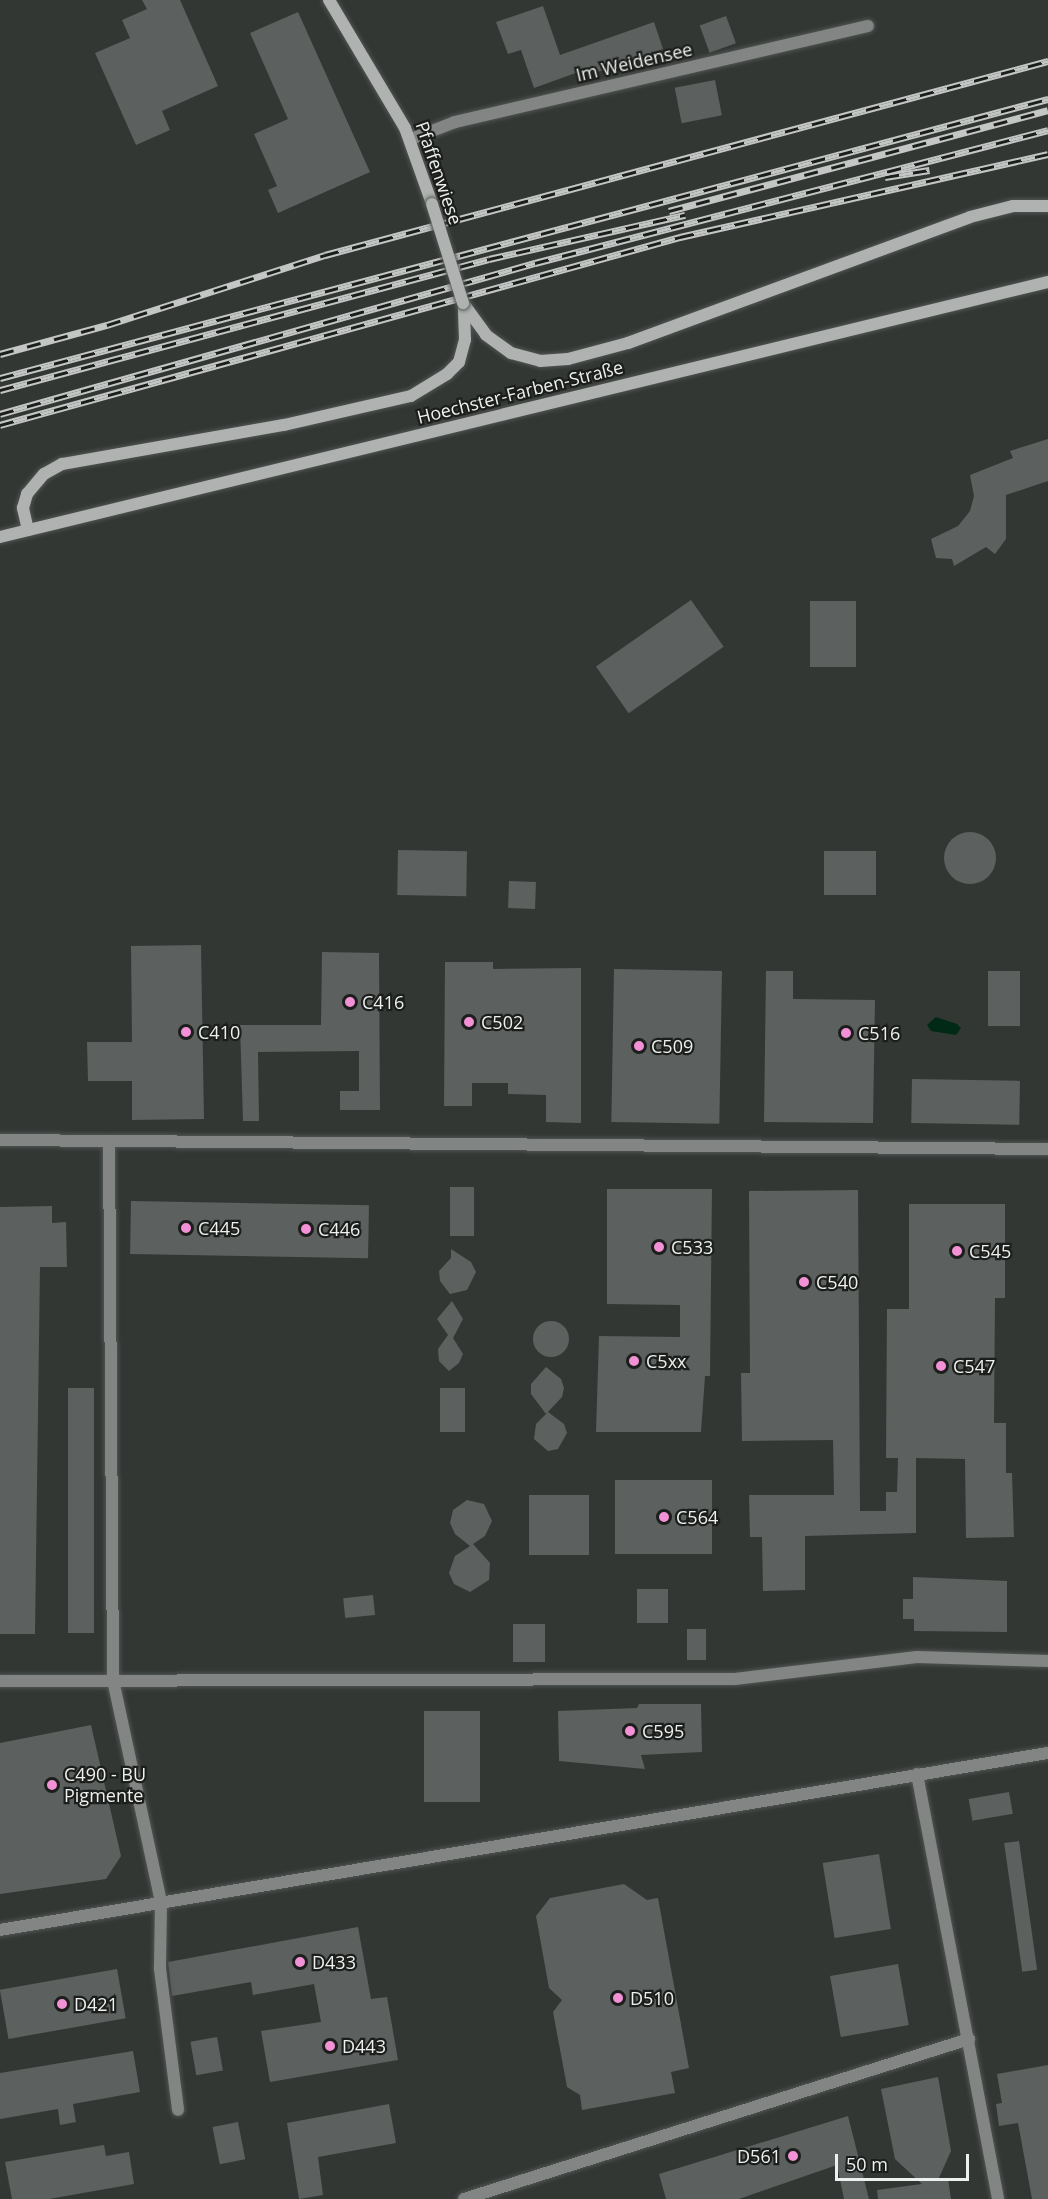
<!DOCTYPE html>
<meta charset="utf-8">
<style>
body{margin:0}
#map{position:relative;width:1048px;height:2199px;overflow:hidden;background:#333734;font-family:"Open Sans",sans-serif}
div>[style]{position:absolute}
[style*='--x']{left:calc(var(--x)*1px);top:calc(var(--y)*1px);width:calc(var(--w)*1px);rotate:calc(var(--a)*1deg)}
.water>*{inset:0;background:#002916}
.building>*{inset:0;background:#5c605e;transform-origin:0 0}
.round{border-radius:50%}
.roads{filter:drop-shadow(0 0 2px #515552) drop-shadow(0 0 2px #515552)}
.street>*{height:12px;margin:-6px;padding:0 6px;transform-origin:6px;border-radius:6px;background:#838584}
.secondary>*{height:12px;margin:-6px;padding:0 6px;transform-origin:6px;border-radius:6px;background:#afb2b0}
.rail>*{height:7px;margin-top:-3.5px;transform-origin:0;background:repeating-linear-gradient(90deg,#1c1e1c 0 14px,#c3c6c4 0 28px);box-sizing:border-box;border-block:2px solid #c3c6c4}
.bridges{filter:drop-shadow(0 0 2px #515552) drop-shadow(0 0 2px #515552)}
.secondary-bridge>*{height:12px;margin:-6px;padding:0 6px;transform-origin:6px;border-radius:6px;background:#afb2b0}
.dots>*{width:16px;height:16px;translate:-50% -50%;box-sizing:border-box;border:3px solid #1c1e1c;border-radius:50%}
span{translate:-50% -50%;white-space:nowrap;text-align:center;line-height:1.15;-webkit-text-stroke:4.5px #1c1e1c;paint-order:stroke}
.street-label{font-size:18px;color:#edf0ee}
.poi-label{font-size:18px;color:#edf0ee}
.left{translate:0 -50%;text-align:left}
.right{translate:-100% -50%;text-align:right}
.scale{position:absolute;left:835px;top:2154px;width:134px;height:27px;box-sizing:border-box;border:3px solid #edf0ee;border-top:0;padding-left:8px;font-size:18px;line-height:21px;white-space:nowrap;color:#edf0ee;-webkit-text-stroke:4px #1c1e1c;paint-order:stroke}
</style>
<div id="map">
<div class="water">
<div style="clip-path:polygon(936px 1017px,957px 1024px,961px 1028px,956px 1035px,931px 1031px,927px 1025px)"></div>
</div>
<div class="building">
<div style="clip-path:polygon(142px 0,180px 0,218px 86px,162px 111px,170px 130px,136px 145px,95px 53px,130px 38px,122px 20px,147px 9px)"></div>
<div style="clip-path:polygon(543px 6px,560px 55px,654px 22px,663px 49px,586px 76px,584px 70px,534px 88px,521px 50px,508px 54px,496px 22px)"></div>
<div style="clip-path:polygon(298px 12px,370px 172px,278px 213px,268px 190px,277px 186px,254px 134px,288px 119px,250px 33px)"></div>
<div style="left:726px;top:16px;width:29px;height:28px;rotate:70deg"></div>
<div style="left:715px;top:80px;width:36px;height:41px;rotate:79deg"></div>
<div style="clip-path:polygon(1048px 439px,1048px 481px,1006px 495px,1006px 539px,995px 554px,986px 547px,954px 566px,952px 559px,936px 558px,931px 539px,958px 526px,970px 511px,974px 496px,970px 475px,1013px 458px,1010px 451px)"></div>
<div style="left:691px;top:600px;width:57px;height:116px;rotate:55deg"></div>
<div style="left:810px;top:601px;width:46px;height:66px"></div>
<div class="round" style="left:944px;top:832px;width:52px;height:52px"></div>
<div style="left:398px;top:850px;width:69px;height:45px;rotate:1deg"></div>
<div style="left:824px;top:851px;width:52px;height:44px"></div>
<div style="left:509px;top:881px;width:27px;height:27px;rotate:2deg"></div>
<div style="clip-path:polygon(201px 945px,204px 1119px,132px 1120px,132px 1081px,88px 1081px,87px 1042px,132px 1042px,131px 946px)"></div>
<div style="clip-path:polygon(322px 952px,379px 953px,380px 1110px,340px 1110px,340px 1091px,359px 1091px,359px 1051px,258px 1052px,259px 1121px,243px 1121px,240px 1025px,321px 1025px)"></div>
<div style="clip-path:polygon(445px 962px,493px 962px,493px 969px,581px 968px,581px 1123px,546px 1122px,546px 1095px,508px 1094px,508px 1083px,472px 1083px,472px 1106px,444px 1106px)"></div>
<div style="left:614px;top:969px;width:108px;height:153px;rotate:1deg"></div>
<div style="clip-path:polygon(766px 971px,793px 971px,793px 999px,875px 1000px,873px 1123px,764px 1122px)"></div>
<div style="left:988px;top:971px;width:32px;height:55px"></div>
<div style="left:912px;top:1079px;width:108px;height:44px;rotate:1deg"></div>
<div style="left:450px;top:1187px;width:24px;height:49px"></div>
<div style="clip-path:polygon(607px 1189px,712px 1189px,710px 1376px,705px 1376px,701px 1432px,596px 1432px,599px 1336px,680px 1337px,680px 1305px,607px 1304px)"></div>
<div style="clip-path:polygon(858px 1190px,860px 1511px,886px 1511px,886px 1492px,897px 1492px,898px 1458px,886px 1458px,887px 1309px,909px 1309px,909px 1204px,1005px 1204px,1005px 1298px,995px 1298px,994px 1423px,1006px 1423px,1006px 1473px,1012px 1473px,1014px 1537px,966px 1538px,965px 1459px,916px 1458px,916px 1533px,805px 1536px,805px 1590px,763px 1591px,762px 1537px,750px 1537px,749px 1495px,834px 1495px,833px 1440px,742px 1441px,741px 1373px,750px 1373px,749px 1191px)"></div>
<div style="left:131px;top:1201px;width:238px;height:53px;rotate:1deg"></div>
<div style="clip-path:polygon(52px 1206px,52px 1223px,66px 1222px,67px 1267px,40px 1267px,35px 1634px,0 1634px,0 1207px)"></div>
<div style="clip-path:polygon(451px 1249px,471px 1262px,476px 1272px,467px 1290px,450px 1294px,440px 1281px,439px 1271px,451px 1258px)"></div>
<div style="clip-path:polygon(452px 1301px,463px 1319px,453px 1338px,463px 1354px,459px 1363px,449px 1371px,439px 1361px,438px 1349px,448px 1335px,437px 1319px)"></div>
<div class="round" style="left:533px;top:1321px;width:36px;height:36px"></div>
<div style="clip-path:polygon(546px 1367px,561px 1379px,564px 1388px,562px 1397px,546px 1414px,531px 1394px,531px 1384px)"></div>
<div style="left:68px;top:1388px;width:26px;height:245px"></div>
<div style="left:440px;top:1388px;width:25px;height:44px"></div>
<div style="clip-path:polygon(548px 1412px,564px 1424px,567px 1433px,558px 1449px,548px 1451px,534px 1439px,536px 1424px)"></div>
<div style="left:615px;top:1480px;width:97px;height:74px"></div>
<div style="left:529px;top:1495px;width:60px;height:60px"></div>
<div style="clip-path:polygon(467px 1500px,484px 1504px,492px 1521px,485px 1536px,473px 1544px,490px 1563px,489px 1580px,470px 1592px,454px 1584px,449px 1573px,455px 1556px,470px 1546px,455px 1534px,450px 1523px,453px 1510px)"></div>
<div style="clip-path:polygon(913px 1577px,1007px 1581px,1007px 1632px,914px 1631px,914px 1619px,903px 1619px,903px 1599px,913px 1599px)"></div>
<div style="left:637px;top:1589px;width:31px;height:34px"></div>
<div style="left:373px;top:1595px;width:20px;height:30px;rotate:84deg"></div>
<div style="left:513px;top:1624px;width:32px;height:38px"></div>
<div style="left:687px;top:1629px;width:19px;height:31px"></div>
<div style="clip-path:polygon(639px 1704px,701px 1704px,702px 1752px,641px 1755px,645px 1769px,559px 1761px,558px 1711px,637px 1708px)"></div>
<div style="left:424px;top:1711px;width:56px;height:91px"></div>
<div style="clip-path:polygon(91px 1725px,121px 1856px,106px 1879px,0 1894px,0 1743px)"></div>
<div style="left:1009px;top:1792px;width:22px;height:41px;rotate:80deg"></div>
<div style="left:1019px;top:1841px;width:130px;height:15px;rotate:82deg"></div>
<div style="left:879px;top:1854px;width:76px;height:57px;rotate:81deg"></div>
<div style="clip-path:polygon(624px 1884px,647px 1900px,658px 1898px,689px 2068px,671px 2072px,675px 2093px,582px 2110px,580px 2095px,567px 2087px,553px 2012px,562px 2000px,549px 1988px,536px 1916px,550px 1898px)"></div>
<div style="clip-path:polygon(358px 1927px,371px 1999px,387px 1997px,398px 2060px,270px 2082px,261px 2031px,321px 2022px,314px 1984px,253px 1995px,251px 1982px,172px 1996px,168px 1962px)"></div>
<div style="left:898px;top:1964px;width:62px;height:69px;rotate:80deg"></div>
<div style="left:117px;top:1969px;width:50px;height:119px;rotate:80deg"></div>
<div style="left:217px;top:2037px;width:34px;height:27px;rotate:80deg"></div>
<div style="clip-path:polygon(133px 2051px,140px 2092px,73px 2104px,76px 2122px,60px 2125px,58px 2109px,0 2119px,0 2073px)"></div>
<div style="clip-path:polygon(1048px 2065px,1048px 2199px,1032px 2199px,1018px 2123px,999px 2126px,996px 2104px,1002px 2103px,997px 2074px)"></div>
<div style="clip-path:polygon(938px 2077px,951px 2151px,938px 2180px,948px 2179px,951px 2199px,878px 2199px,877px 2190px,922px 2184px,895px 2159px,881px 2089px)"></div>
<div style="clip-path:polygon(389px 2104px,396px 2143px,318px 2157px,323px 2195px,299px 2199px,287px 2123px)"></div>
<div style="clip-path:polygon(848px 2116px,869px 2199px,844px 2199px,837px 2165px,739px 2199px,666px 2199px,659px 2174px)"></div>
<div style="left:238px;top:2122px;width:38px;height:26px;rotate:79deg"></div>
<div style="clip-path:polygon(104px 2145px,106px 2156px,129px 2152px,134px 2184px,49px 2199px,12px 2199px,5px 2162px)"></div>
</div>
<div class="roads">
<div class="street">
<div style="--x:411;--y:139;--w:47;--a:-21.1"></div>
<div style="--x:455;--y:122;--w:424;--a:-13.1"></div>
<div style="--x:0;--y:1140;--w:1048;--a:0.49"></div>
<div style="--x:109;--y:1141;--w:539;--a:89.57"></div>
<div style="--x:113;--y:1680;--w:227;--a:77.8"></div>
<div style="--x:161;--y:1902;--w:67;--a:90.9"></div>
<div style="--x:160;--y:1969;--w:142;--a:82.7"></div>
<div style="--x:0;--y:1681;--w:735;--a:-0.16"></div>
<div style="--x:735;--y:1679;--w:183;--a:-6.9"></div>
<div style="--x:917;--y:1657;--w:131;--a:1.7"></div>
<div style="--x:917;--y:1774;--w:433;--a:79.2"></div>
<div style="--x:0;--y:1930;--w:1063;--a:-9.59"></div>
<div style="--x:464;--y:2199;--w:530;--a:-17.58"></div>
</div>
<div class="secondary">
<div style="--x:329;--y:0;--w:149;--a:59.3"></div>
<div style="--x:405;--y:128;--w:81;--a:70.4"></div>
<div style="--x:463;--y:303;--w:39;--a:54"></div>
<div style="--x:486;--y:335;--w:31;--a:36"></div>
<div style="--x:511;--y:353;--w:30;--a:15"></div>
<div style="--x:540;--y:361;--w:28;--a:-4"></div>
<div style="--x:568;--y:359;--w:62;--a:-14.9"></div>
<div style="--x:628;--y:343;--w:364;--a:-20.2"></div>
<div style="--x:970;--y:217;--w:44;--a:-14.3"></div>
<div style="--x:1013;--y:206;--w:35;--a:0"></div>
<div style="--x:28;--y:530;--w:23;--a:-103"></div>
<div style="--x:23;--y:508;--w:15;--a:-74"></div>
<div style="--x:27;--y:494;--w:26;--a:-50"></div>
<div style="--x:44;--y:474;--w:21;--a:-29"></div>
<div style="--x:62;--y:464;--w:225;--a:-10"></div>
<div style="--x:284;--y:425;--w:130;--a:-12.9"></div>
<div style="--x:411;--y:396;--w:42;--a:-31.4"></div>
<div style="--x:447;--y:374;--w:17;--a:-45"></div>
<div style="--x:459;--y:362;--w:23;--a:-75"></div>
<div style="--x:465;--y:340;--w:32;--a:-92"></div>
<div style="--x:0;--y:537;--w:1079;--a:-13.68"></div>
</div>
</div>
<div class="rail">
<div style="--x:885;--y:177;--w:45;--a:-9"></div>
<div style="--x:669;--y:211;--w:392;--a:-14.9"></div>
<div style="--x:0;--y:354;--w:111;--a:-15.2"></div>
<div style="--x:107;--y:325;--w:229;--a:-17.8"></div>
<div style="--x:325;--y:255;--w:749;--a:-15.02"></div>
<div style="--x:0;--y:378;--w:1085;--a:-14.91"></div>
<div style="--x:0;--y:390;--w:506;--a:-15"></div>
<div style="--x:489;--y:259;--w:201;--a:-12.7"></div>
<div style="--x:0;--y:414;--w:556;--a:-15.76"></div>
<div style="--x:535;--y:263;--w:530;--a:-14.53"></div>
<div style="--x:0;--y:425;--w:706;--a:-15.45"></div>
<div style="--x:680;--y:237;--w:377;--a:-12.7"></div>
</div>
<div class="bridges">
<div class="secondary-bridge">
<div style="--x:432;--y:204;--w:104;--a:72.6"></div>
</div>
</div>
<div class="dots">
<div style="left:350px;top:1002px;background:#f391d6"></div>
<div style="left:469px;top:1022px;background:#f391d6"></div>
<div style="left:186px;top:1032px;background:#f391d6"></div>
<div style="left:846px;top:1033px;background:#f391d6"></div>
<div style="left:639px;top:1046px;background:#f391d6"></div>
<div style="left:186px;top:1228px;background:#f391d6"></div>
<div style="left:306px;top:1229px;background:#f391d6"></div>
<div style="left:659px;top:1247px;background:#f391d6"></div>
<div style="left:957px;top:1251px;background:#f391d6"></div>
<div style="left:804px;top:1282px;background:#f391d6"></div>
<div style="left:634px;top:1361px;background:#f391d6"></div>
<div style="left:941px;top:1366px;background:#f391d6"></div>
<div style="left:664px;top:1517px;background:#f391d6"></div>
<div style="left:630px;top:1731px;background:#f391d6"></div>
<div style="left:52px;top:1785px;background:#f391d6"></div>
<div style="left:300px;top:1962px;background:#f391d6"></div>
<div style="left:618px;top:1998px;background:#f391d6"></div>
<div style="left:62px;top:2004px;background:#f391d6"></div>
<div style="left:330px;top:2046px;background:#f391d6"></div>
<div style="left:793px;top:2156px;background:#f391d6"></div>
</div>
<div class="street-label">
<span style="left:634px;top:62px;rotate:-13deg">Im Weidensee</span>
<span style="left:439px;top:173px;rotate:71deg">Pfaffenwiese</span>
<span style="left:520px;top:392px;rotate:-14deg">Hoechster-Farben-Straße</span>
</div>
<div class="poi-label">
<span class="left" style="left:362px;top:1002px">C416</span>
<span class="left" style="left:481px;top:1022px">C502</span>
<span class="left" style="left:198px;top:1032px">C410</span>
<span class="left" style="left:858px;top:1033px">C516</span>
<span class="left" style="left:651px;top:1046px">C509</span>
<span class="left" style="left:198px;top:1228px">C445</span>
<span class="left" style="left:318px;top:1229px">C446</span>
<span class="left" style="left:671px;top:1247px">C533</span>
<span class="left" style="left:969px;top:1251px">C545</span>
<span class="left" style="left:816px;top:1282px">C540</span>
<span class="left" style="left:646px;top:1361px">C5xx</span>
<span class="left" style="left:953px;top:1366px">C547</span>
<span class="left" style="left:676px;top:1517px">C564</span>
<span class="left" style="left:642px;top:1731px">C595</span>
<span class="left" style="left:64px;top:1785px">C490 - BU<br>Pigmente</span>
<span class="left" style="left:312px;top:1962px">D433</span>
<span class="left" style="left:630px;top:1998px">D510</span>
<span class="left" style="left:74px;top:2004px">D421</span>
<span class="left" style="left:342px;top:2046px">D443</span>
<span class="right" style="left:781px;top:2156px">D561</span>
</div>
<div class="scale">50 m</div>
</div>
